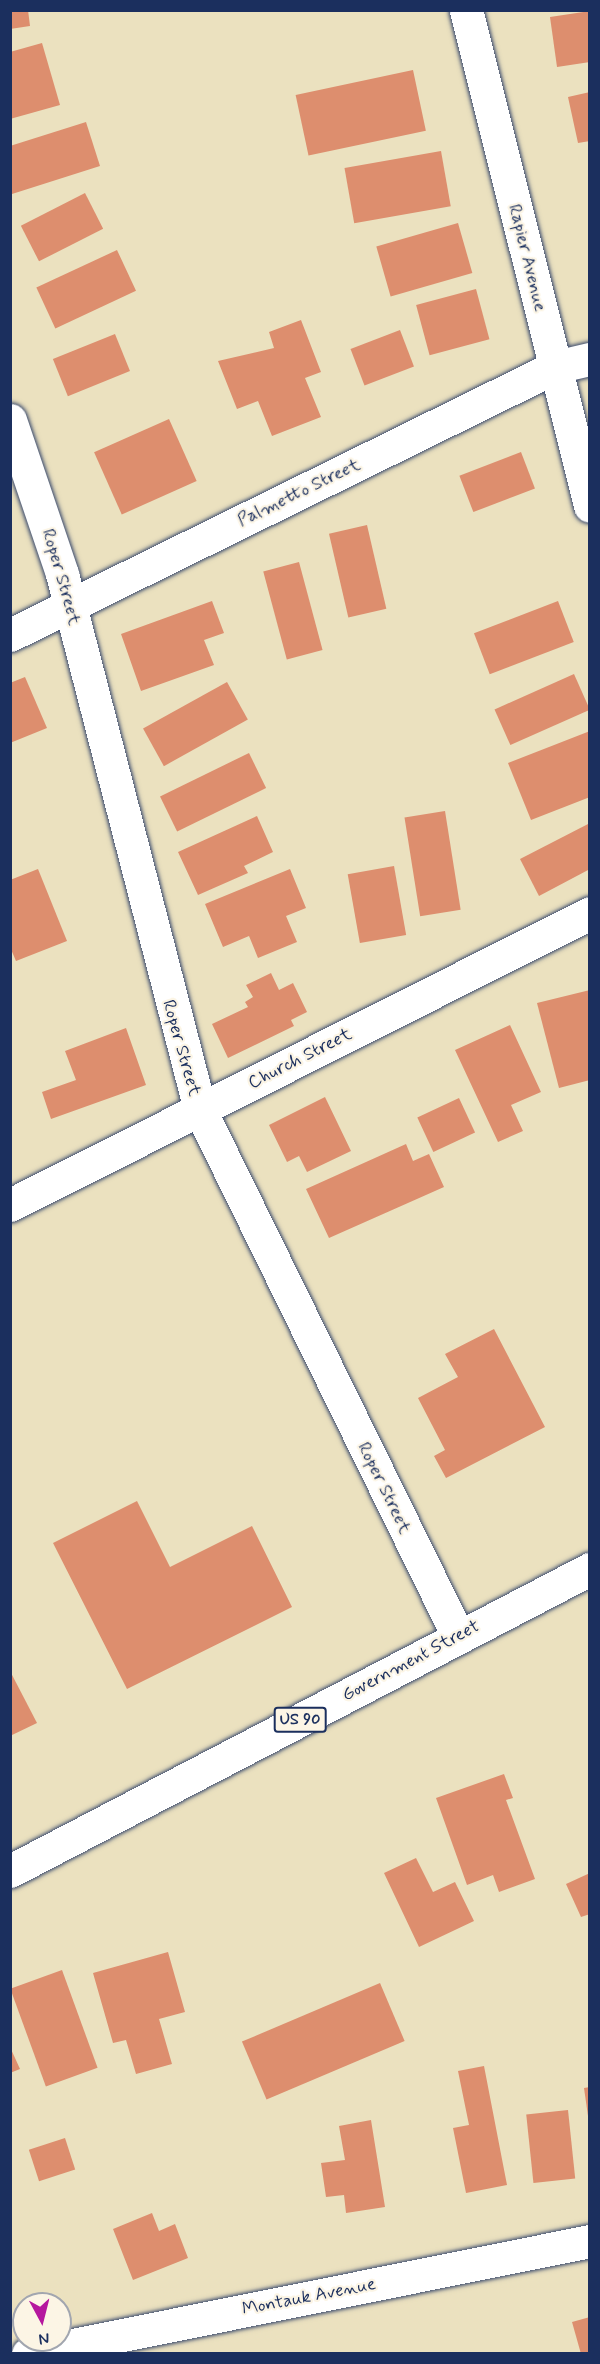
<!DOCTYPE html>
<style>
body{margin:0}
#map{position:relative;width:600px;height:2364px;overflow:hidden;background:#ebe1bf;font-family:Mynerve,sans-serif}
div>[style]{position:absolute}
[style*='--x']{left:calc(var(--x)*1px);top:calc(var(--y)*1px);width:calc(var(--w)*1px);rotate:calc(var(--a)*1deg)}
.building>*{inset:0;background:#dd8e6e;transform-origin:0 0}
.roads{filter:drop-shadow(0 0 2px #3a4a6d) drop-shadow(0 0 2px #3a4a6d)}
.minor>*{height:33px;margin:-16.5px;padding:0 16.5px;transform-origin:16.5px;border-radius:16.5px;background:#fff}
.major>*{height:33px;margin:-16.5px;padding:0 16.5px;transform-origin:16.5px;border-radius:16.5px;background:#fff}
span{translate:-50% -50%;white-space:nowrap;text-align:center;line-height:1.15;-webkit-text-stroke:4.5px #fcf5e5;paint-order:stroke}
.shield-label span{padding:2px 4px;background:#fcf5e5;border:2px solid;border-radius:4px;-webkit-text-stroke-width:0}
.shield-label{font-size:16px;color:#1b2f5e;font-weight:700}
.street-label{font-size:18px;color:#1b2f5e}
.frame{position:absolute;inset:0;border:12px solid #1b2f5e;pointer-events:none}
.north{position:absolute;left:12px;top:2292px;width:60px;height:60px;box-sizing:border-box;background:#fcf5e5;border:2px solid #a2a6af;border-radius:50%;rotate:173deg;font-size:16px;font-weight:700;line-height:24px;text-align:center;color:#1b2f5e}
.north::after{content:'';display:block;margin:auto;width:21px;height:27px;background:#b5179e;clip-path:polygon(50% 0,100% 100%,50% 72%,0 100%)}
</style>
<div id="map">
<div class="building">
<div style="clip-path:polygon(10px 10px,28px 10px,30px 26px,10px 29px)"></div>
<div style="clip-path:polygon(590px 11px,590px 62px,557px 67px,550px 17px)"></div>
<div style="clip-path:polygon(42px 43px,60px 105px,10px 119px,10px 52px)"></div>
<div style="left:413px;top:70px;width:62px;height:120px;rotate:78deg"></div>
<div style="clip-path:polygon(590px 92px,590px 141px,578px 143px,568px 97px)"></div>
<div style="clip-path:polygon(86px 122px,100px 166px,12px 194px,10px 146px)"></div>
<div style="left:441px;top:151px;width:56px;height:98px;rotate:80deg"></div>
<div style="left:85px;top:193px;width:40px;height:72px;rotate:63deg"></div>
<div style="left:458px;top:223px;width:52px;height:85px;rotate:74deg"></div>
<div style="left:117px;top:250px;width:45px;height:89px;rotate:65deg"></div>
<div style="left:476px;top:289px;width:52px;height:62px;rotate:75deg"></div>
<div style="clip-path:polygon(301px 320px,321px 372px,305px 378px,321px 417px,272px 436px,258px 401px,237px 409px,218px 361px,274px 348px,269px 332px)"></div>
<div style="left:400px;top:330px;width:39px;height:53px;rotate:69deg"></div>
<div style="left:115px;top:334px;width:40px;height:67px;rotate:68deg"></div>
<div style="left:169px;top:419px;width:68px;height:82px;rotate:66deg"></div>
<div style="left:521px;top:452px;width:39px;height:66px;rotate:69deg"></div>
<div style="left:367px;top:525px;width:86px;height:39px;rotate:77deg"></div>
<div style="left:299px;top:562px;width:91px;height:37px;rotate:75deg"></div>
<div style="clip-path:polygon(212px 601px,224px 633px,204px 640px,214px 665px,141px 691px,121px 634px)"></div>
<div style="left:558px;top:601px;width:44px;height:90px;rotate:69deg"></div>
<div style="left:574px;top:674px;width:39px;height:87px;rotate:66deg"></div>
<div style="clip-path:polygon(25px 677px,47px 728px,10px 743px,10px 683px)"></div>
<div style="left:227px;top:682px;width:43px;height:96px;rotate:61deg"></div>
<div style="clip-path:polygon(590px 731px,590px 797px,531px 820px,508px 763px)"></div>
<div style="left:249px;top:753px;width:39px;height:99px;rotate:64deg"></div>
<div style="left:445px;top:811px;width:100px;height:41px;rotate:81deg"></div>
<div style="clip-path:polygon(257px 816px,273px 852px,244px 866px,248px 873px,198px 895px,178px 852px)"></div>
<div style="clip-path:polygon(590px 823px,590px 869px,539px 896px,520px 859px)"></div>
<div style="left:394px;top:866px;width:70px;height:47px;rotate:80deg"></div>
<div style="clip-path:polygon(38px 869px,67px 941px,16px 961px,10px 947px,10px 880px)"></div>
<div style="clip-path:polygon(290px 869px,306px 908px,286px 916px,297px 942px,258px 958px,249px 936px,223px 947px,205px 904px)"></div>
<div style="clip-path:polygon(271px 973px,279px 990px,293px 983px,307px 1012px,291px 1020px,294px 1026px,228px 1058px,212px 1024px,248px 1007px,245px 1002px,253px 997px,246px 985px)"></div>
<div style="clip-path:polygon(590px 990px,590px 1080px,559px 1088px,537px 1003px)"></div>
<div style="clip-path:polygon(510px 1025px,541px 1092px,511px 1105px,523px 1131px,498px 1142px,455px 1050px)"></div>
<div style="clip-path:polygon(126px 1028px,146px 1085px,51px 1119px,42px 1092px,76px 1080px,65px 1051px)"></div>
<div style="clip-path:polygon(325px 1097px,351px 1151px,307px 1172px,299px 1156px,287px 1162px,269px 1125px)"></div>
<div style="left:459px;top:1098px;width:38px;height:46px;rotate:65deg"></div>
<div style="clip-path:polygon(406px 1144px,413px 1161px,429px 1154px,444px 1187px,329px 1238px,306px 1189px)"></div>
<div style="clip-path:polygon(494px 1329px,545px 1427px,446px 1478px,434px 1456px,445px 1450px,418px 1398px,458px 1377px,445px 1354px)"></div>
<div style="clip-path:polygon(137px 1501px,170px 1567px,252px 1526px,292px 1607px,127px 1689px,53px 1543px)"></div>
<div style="clip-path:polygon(10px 1671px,37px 1723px,10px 1736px)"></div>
<div style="clip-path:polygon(504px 1774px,513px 1798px,506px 1800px,535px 1879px,499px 1892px,493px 1875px,467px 1885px,436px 1798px)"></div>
<div style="clip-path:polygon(416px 1858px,433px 1892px,455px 1882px,474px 1921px,419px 1947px,384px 1873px)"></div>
<div style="clip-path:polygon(590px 1873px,590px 1914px,581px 1917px,566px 1884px)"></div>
<div style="clip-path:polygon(168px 1952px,185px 2012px,159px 2019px,172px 2064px,136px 2074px,126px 2040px,113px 2043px,93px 1973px)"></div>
<div style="left:62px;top:1970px;width:104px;height:55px;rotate:70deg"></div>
<div style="left:380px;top:1983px;width:63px;height:150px;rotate:67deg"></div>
<div style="clip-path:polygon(10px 2047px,20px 2069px,10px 2073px)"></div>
<div style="clip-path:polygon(484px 2066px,507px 2185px,466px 2193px,453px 2128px,469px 2125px,458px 2071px)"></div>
<div style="clip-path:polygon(590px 2087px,590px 2116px,588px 2116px,584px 2088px)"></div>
<div style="left:568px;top:2110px;width:69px;height:42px;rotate:84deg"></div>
<div style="clip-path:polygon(371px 2120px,385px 2207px,346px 2213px,344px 2195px,326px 2197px,321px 2163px,345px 2160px,339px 2126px)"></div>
<div style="left:65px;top:2138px;width:33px;height:38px;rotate:72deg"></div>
<div style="clip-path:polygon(152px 2213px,159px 2231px,175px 2224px,188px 2258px,133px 2280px,113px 2229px)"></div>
<div style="clip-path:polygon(590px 2317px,590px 2354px,581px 2354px,572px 2322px)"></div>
</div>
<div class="roads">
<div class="minor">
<div style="--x:466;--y:10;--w:511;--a:75.96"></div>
<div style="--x:10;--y:420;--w:163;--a:71.3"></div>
<div style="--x:62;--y:574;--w:553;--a:75.56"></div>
<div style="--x:200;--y:1110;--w:586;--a:63.87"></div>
<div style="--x:10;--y:635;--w:607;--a:-26.19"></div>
<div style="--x:555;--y:367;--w:36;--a:-13"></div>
<div style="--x:10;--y:1205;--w:649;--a:-26.72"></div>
<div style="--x:28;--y:2354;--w:573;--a:-11.37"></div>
</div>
<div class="major">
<div style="--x:10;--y:1871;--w:654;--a:-27.51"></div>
</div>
</div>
<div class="shield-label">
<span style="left:300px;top:1720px">US 90</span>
</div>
<div class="street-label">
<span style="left:527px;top:258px;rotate:76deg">Rapier Avenue</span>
<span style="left:299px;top:493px;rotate:-26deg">Palmetto Street</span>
<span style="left:61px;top:577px;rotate:74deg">Roper Street</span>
<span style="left:181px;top:1048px;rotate:74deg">Roper Street</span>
<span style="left:300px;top:1059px;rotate:-27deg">Church Street</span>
<span style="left:384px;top:1488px;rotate:64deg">Roper Street</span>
<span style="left:411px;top:1661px;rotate:-28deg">Government Street</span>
<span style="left:309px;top:2297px;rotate:-11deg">Montauk Avenue</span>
</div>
<div class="frame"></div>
<div class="north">N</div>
</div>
